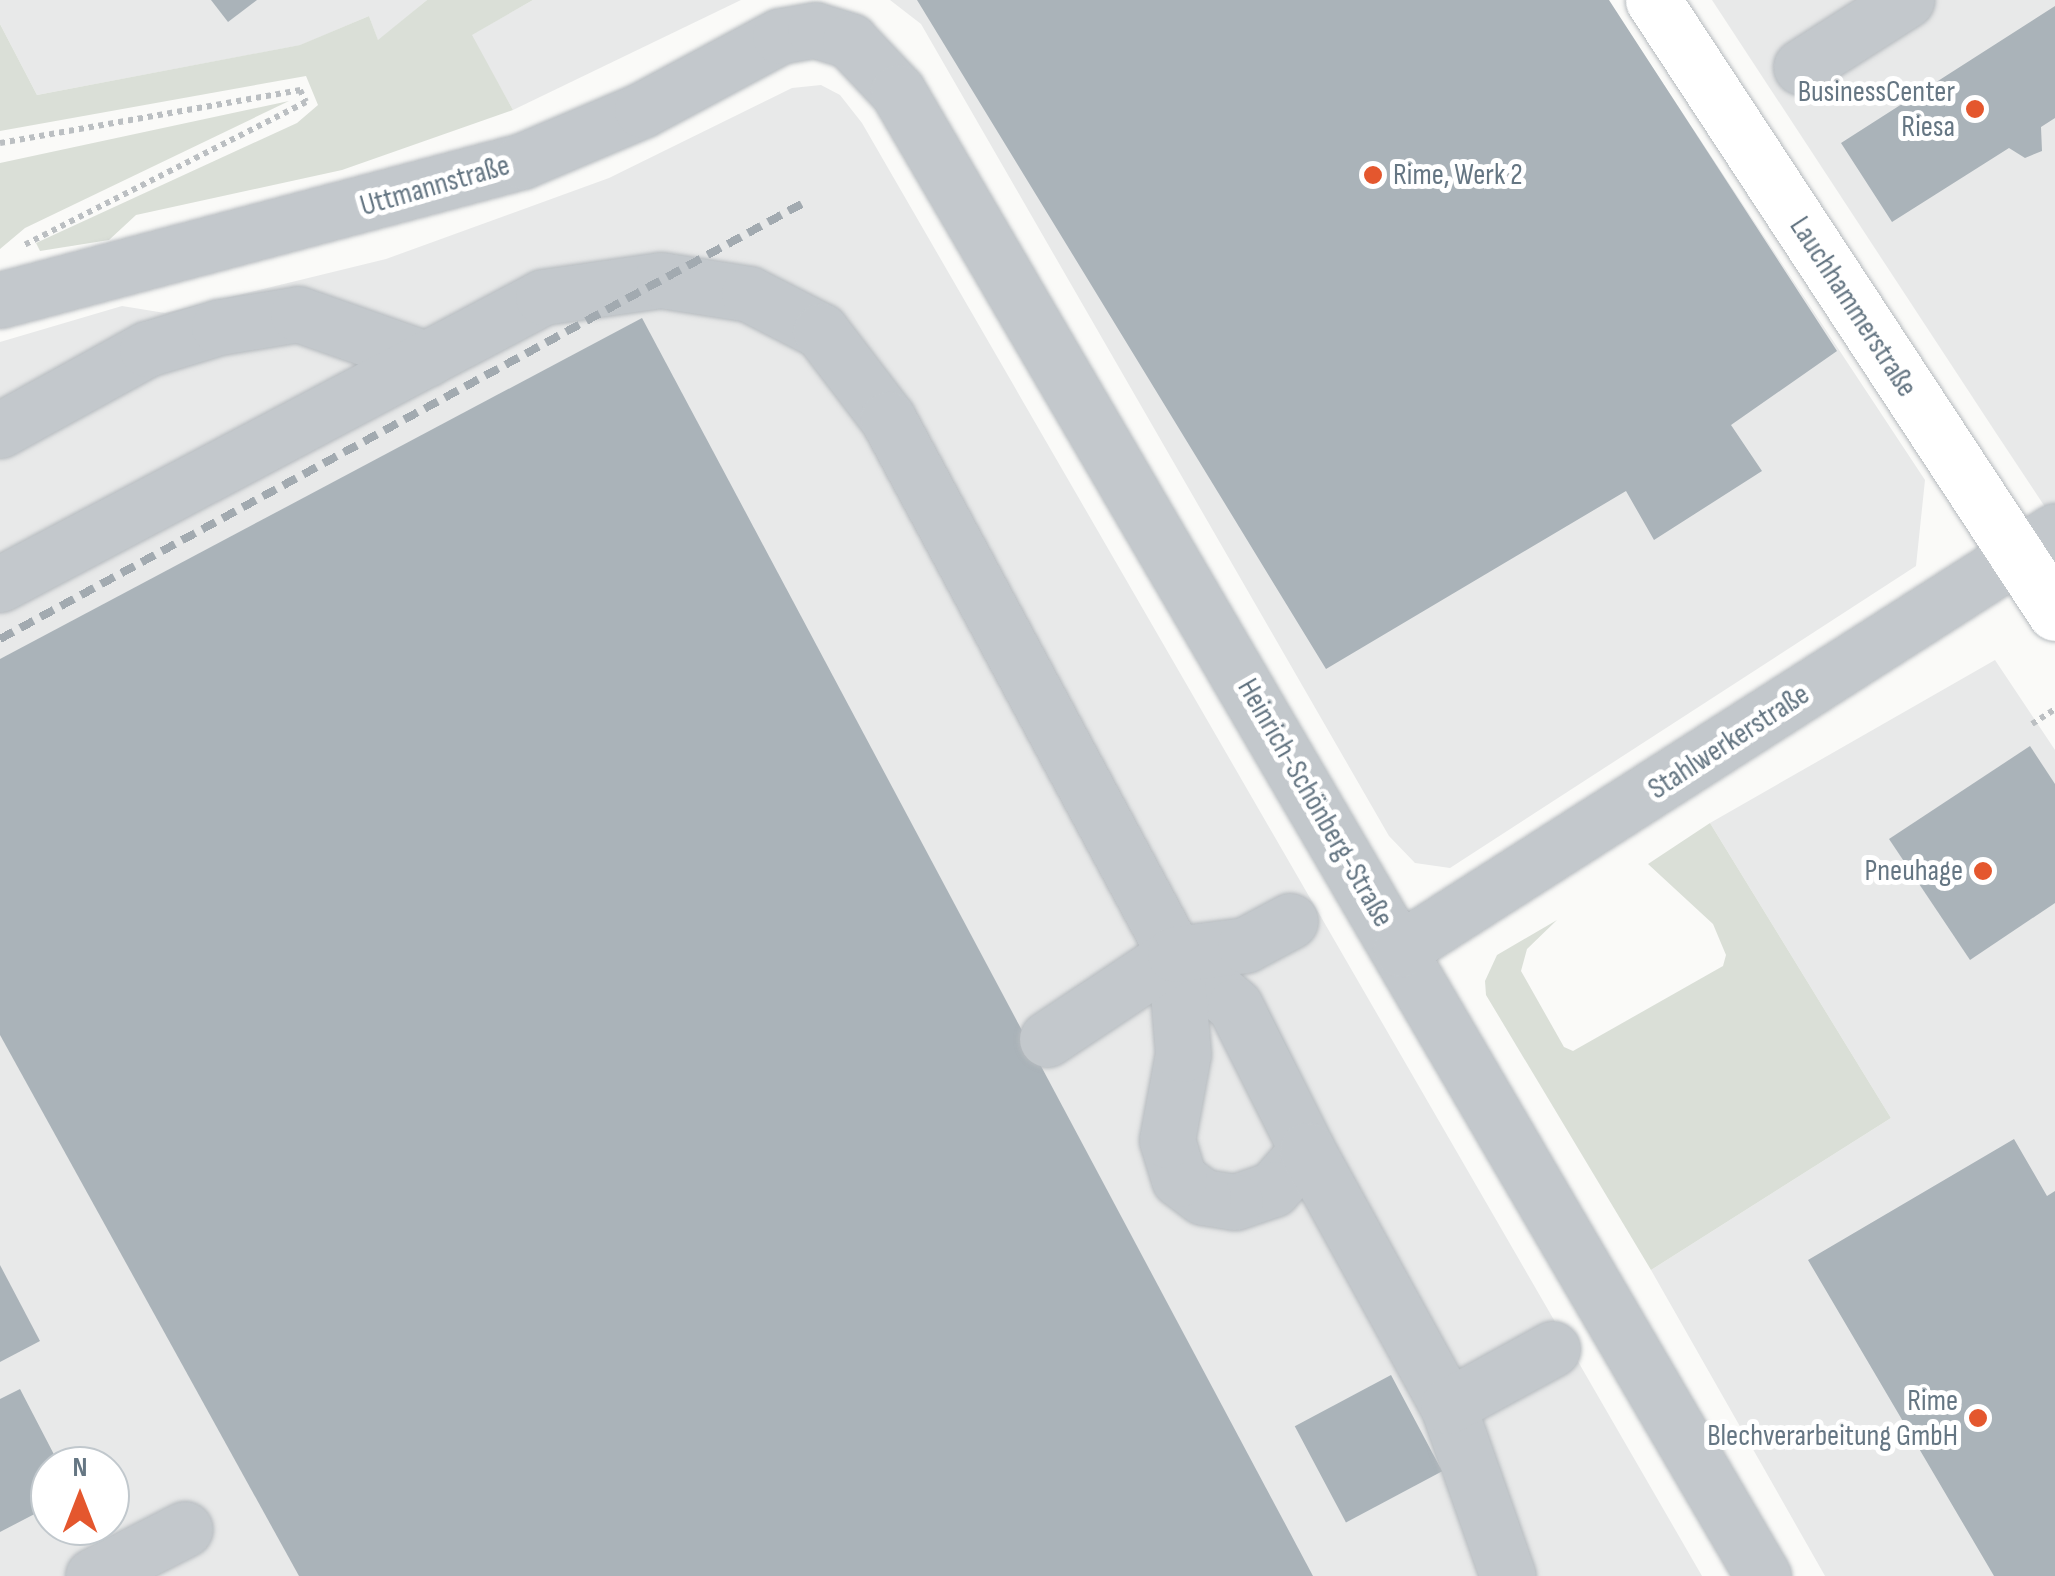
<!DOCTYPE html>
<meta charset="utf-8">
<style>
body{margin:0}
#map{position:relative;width:2055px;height:1576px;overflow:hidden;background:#fafaf8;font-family:"Sofia Sans Condensed",sans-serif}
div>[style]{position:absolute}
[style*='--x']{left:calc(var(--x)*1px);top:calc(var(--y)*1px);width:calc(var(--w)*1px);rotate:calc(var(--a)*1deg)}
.built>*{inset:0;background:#e8e9e9}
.green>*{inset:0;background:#dadfd7}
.building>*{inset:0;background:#aab3b9;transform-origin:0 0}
.path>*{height:6px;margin-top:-3px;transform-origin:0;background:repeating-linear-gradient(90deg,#bbbfc2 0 5px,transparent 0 10px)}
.roads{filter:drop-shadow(0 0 2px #b5babe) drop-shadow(0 0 2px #b5babe)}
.minor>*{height:55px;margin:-27.5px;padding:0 27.5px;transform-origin:27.5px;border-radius:27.5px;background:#c3c8cc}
.major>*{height:55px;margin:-27.5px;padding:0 27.5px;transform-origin:27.5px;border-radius:27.5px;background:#fff}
.rail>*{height:8px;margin-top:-4px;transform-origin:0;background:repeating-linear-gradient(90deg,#a2aab0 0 15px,transparent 0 23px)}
.dots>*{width:28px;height:28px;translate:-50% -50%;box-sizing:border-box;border:5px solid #fff;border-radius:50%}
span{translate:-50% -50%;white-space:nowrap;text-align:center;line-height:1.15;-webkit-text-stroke:10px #fff;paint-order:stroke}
.poi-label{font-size:30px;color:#657683}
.right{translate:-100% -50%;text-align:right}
.left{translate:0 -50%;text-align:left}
.street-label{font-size:30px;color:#657683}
.north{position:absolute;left:30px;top:1446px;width:100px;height:100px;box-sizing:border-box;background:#fff;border:2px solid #c1c8cd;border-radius:50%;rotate:0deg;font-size:28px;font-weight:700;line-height:40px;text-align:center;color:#657683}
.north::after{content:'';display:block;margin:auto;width:35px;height:45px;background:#e4572e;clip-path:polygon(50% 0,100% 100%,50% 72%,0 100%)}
</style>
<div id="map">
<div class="built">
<div style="clip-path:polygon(0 0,427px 0,378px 41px,369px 16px,301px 45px,37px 95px,0 24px)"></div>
<div style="clip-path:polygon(533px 0,741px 0,513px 110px,471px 35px)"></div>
<div style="clip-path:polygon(890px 0,1608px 0,1925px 480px,1916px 566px,1450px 868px,1415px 863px,1389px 836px,921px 24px)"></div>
<div style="clip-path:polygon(1712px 0,2055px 0,2055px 522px,1998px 436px)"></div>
<div style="clip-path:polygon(evenodd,821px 85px,840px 95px,862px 123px,1702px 1576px,0 1576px,0 342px,122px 306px,165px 313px,386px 259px,609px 178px,792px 88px,821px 85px,50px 1466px,110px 1466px,110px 1526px,50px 1526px,50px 1466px)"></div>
<div style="clip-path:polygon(1995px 660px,2055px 750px,2055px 1576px,1825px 1576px,1651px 1270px,1891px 1118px,1710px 823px)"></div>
</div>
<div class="green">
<div style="clip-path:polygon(427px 0,533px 0,472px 35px,513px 110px,342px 170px,136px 215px,109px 240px,40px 251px,36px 243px,297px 123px,318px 105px,306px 76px,0 131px,0 24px,37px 95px,300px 45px,369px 16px,378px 40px)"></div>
<div style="clip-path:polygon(289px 101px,25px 228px,0 249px,0 163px)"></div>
<div style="clip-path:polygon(1710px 823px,1891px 1118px,1651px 1270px,1486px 995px,1485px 981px,1497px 955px,1557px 920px,1527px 949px,1521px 971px,1564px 1047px,1573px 1051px,1723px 966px,1726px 955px,1713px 924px,1648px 864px)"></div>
</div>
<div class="building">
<div style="clip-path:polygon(211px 0,257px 0,228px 22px)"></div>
<div style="clip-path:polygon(917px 0,1609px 0,1837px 351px,1731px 425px,1762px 471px,1654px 540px,1626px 491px,1326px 669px)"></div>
<div style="clip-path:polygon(2055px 6px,2055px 118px,2041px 127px,2042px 151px,2025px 158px,2009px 148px,1892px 222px,1841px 143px)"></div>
<div style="clip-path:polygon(642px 318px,1313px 1576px,299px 1576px,0 1035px,0 659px)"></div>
<div style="clip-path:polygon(2030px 746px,2055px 784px,2055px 903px,1970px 960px,1889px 839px)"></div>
<div style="clip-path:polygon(2014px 1139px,2047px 1196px,2055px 1191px,2055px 1576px,1994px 1576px,1808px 1260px)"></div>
<div style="clip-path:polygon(0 1265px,40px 1341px,0 1362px)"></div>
<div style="left:1391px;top:1375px;width:109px;height:109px;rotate:62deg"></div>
<div style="clip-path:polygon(20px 1389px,60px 1466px,50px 1466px,50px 1506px,0 1532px,0 1399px)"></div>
</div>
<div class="path">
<div style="--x:0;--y:143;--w:305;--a:-10"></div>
<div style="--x:300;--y:90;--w:13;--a:63"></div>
<div style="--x:306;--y:102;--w:318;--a:153.1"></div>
<div style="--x:2032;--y:724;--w:27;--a:-33"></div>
</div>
<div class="roads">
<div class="minor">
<div style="--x:1801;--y:67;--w:125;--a:-32.5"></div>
<div style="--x:0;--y:300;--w:540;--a:-14.91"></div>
<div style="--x:522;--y:161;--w:130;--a:-23"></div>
<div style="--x:642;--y:110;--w:157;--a:-28.2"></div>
<div style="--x:780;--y:36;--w:36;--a:-10"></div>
<div style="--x:815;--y:30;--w:37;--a:17"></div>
<div style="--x:850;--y:41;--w:70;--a:46.7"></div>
<div style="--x:898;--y:92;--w:1718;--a:59.76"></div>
<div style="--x:0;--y:430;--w:168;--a:-28.9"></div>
<div style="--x:147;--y:349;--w:75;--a:-17"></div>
<div style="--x:219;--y:327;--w:80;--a:-9.3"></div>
<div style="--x:298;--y:314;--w:136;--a:19.4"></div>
<div style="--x:0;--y:584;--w:614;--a:-27.86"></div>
<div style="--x:543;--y:297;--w:119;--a:-8.2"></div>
<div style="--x:661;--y:280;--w:89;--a:9"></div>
<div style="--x:749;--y:294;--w:81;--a:27.2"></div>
<div style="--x:821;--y:331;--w:111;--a:52.7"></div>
<div style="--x:888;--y:419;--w:607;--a:61.79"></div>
<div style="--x:1175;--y:954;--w:79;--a:40.9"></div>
<div style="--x:1235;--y:1006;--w:161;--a:63.4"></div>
<div style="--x:1307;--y:1150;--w:52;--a:131.1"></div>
<div style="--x:1273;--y:1189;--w:40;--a:161.1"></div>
<div style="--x:1235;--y:1202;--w:32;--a:-171"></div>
<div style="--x:1203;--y:1197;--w:30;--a:-143"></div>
<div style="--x:1179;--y:1179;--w:41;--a:-107.1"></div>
<div style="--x:1167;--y:1140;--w:87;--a:-79.5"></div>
<div style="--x:1183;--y:1054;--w:100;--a:-94.6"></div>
<div style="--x:1401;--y:949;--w:776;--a:-32.58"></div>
<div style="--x:1047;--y:1039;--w:154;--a:-33.6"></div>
<div style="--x:1175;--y:954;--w:71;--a:-7.3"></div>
<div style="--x:1245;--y:945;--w:51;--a:-28.1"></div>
<div style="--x:1307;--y:1150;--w:292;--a:61.2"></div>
<div style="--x:1448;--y:1406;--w:180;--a:70.6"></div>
<div style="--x:1448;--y:1406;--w:119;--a:-28.7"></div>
<div style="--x:93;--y:1576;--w:103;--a:-27.1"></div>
</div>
<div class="major">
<div style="--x:1653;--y:0;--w:733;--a:56.74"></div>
</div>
</div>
<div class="rail">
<div style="--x:0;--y:639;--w:920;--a:-28.49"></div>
</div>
<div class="dots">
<div style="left:1975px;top:109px;background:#e4572e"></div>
<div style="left:1373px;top:175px;background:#e4572e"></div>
<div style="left:1983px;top:871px;background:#e4572e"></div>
<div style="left:1978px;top:1418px;background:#e4572e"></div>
</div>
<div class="poi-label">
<span class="right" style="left:1955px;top:109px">BusinessCenter<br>Riesa</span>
<span class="left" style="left:1393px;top:175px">Rime, Werk 2</span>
<span class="right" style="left:1963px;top:871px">Pneuhage</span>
<span class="right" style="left:1958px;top:1418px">Rime<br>Blechverarbeitung GmbH</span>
</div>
<div class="street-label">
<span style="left:435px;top:186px;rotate:-16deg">Uttmannstraße</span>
<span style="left:1853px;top:307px;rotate:57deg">Lauchhammerstraße</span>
<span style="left:1729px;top:742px;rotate:-33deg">Stahlwerkerstraße</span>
<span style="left:1315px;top:803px;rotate:60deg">Heinrich-Schönberg-Straße</span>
</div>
<div class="north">N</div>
</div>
